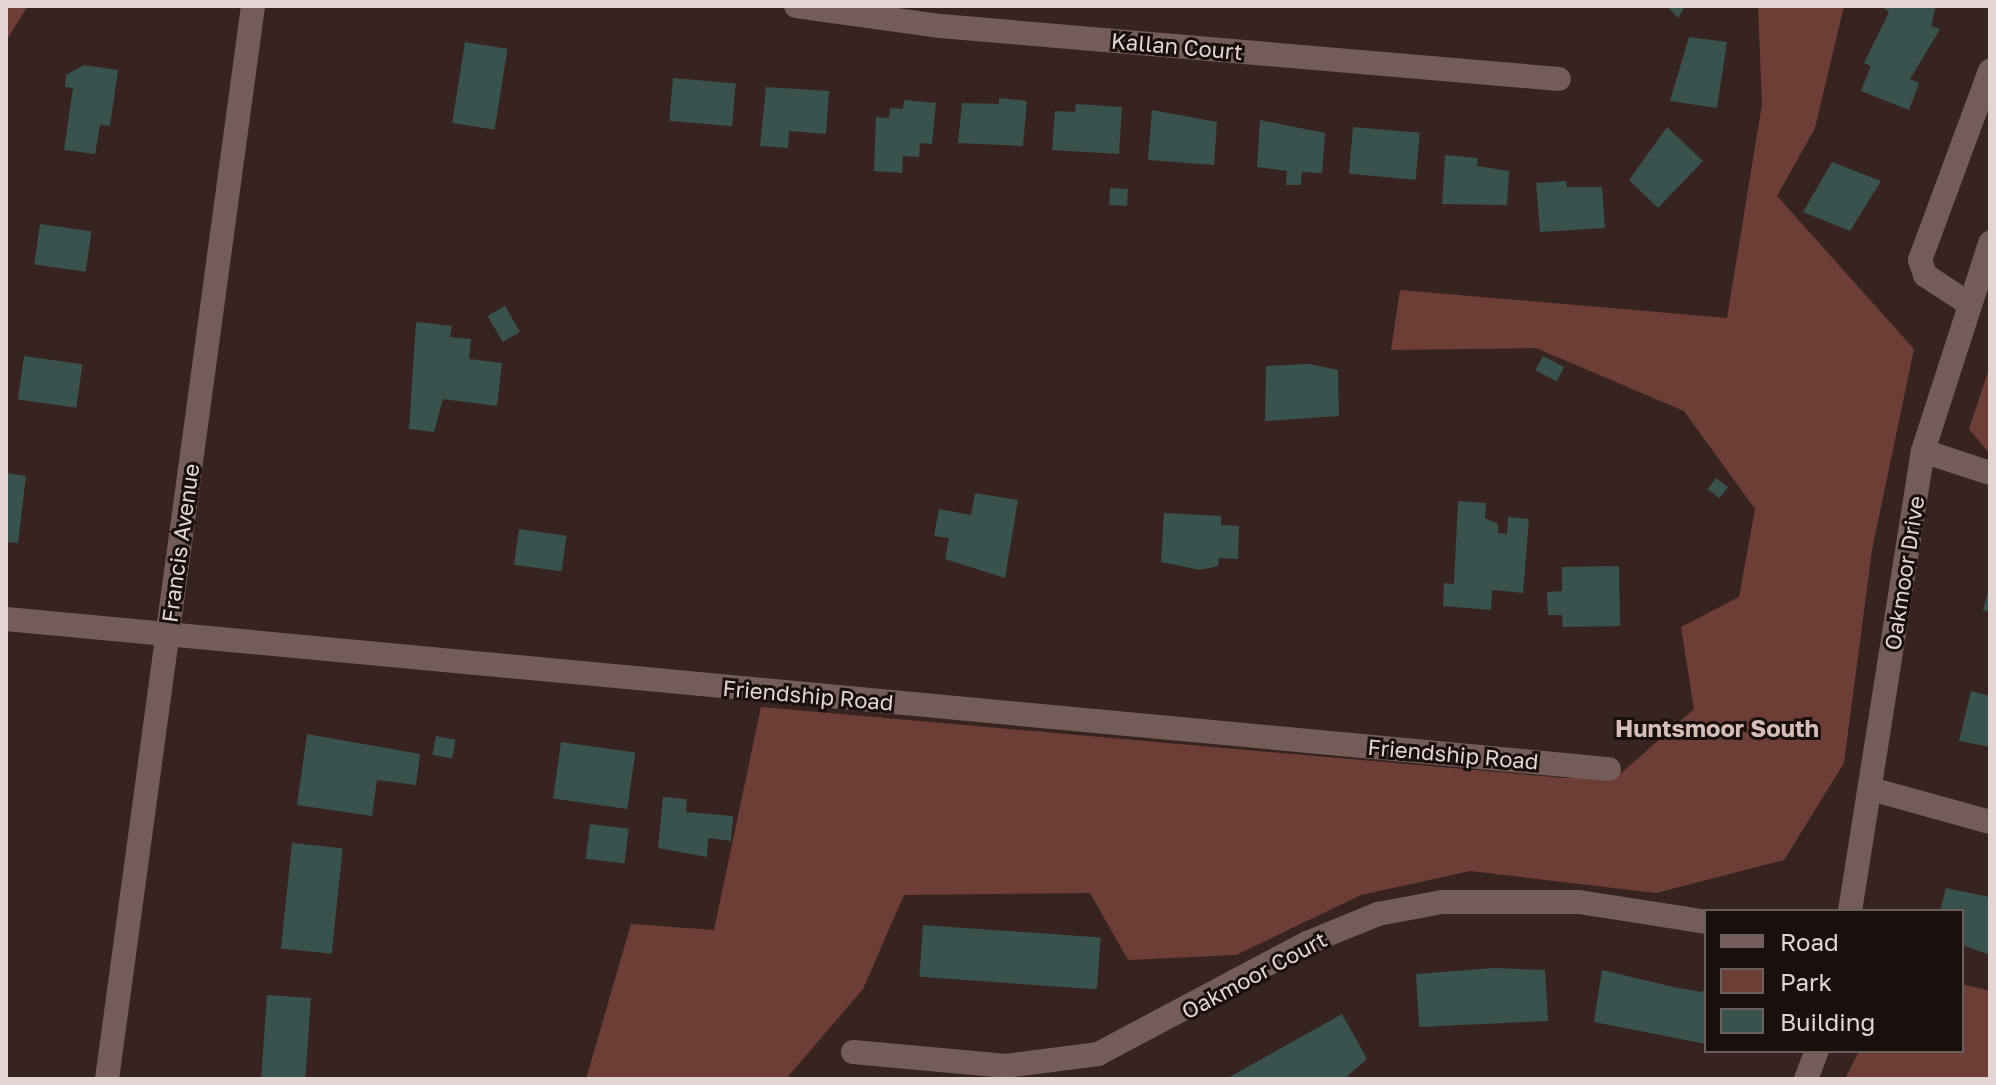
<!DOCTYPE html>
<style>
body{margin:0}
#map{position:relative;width:1996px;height:1085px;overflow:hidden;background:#372420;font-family:"Golos Text",sans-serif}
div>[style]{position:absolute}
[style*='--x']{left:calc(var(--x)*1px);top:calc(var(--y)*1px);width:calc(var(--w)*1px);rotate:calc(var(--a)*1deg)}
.green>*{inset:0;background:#6d3e36}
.building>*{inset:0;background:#39524e;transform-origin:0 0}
.minor>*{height:24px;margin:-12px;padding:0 12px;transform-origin:12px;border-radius:12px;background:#745d59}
.tertiary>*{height:24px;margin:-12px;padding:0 12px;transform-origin:12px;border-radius:12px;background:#745d59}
span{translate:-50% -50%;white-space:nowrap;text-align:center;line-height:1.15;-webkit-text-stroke:6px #19100e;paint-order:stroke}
.street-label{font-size:22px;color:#e3d5d3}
.neighbourhood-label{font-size:24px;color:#d7bdb8;font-weight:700}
.frame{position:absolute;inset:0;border:8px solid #e3d5d3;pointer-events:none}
.legend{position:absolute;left:1704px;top:909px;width:260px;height:144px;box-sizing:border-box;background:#19100e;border:2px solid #6a5f5d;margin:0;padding:10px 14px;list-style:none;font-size:24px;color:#e3d5d3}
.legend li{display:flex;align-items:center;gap:16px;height:40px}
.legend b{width:40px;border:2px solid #6a5f5d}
</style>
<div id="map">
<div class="green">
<div style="clip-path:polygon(6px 6px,28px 6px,6px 41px)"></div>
<div style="clip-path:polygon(1758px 6px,1844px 6px,1815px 128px,1777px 196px,1914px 349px,1872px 550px,1844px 763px,1784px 860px,1656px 893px,1470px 871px,1361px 895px,1236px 955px,1128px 960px,1090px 893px,904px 895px,863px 989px,786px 1079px,586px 1079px,631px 924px,714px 930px,761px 707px,1565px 778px,1619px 775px,1694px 709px,1681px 627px,1739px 597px,1755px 509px,1684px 411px,1536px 348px,1391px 350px,1400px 290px,1727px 318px,1762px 104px)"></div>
<div style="clip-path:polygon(1990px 366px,1990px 454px,1969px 429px)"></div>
<div style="clip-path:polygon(1962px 984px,1990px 991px,1990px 1079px,1845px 1079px,1859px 1051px,1962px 1051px)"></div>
</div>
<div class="building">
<div style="clip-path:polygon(1667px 6px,1685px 6px,1678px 18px)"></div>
<div style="clip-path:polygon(1882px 6px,1936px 6px,1931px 26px,1940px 29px,1910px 79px,1919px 83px,1909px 110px,1861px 91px,1871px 66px,1864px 63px,1889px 12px)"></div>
<div style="clip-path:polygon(1689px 37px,1727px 42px,1717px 108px,1670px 101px)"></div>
<div style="left:465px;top:42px;width:43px;height:82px;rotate:9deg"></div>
<div style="clip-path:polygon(84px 65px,118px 70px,110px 126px,100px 125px,95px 154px,64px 150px,73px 88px,65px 87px,66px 75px)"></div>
<div style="left:673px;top:78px;width:63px;height:43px;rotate:5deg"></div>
<div style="clip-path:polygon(766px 87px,829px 91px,826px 134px,789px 131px,788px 148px,760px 146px)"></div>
<div style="clip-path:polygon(999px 98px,1027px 101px,1023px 146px,958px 143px,962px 103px,999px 104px)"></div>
<div style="clip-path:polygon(904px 100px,936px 103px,932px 144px,920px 143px,919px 157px,903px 156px,902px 173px,874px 171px,876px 117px,889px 118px,890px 108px,903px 109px)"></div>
<div style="clip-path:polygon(1076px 104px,1122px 107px,1119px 154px,1052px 150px,1055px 111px,1075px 112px)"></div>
<div style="clip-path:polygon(1152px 110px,1217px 122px,1214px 165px,1148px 160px)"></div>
<div style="clip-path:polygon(1260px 120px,1325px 133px,1322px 173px,1302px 172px,1301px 185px,1286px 185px,1287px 171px,1257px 167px)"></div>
<div style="left:1353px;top:127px;width:67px;height:47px;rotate:5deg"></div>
<div style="clip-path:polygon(1667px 127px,1703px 161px,1658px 208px,1629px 180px)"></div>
<div style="clip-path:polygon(1445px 155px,1478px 158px,1477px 166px,1509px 171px,1507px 205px,1442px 204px)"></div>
<div style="clip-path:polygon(1832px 162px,1881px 181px,1850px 231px,1803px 212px)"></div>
<div style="clip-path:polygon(1566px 181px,1567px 187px,1602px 187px,1605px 228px,1540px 232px,1536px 183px)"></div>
<div style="left:1110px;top:188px;width:18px;height:17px;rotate:3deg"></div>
<div style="left:40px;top:224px;width:52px;height:41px;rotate:8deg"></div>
<div style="left:505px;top:306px;width:30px;height:20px;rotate:60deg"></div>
<div style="clip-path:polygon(416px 322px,452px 326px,450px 337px,471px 339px,469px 359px,502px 363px,497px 406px,443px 399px,434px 432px,409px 429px)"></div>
<div style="left:24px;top:356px;width:59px;height:44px;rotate:8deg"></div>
<div style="left:1543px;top:356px;width:24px;height:16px;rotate:28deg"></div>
<div style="clip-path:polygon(1309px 364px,1338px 370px,1339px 416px,1265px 421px,1266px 366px)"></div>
<div style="clip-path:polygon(6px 473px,26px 476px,18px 543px,6px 542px)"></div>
<div style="left:1716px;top:478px;width:15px;height:14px;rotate:37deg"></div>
<div style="clip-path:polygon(975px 493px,1018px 500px,1005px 578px,945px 559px,949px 538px,934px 536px,939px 509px,971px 515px)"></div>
<div style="clip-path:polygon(1458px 501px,1486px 503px,1485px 518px,1498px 524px,1498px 533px,1507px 534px,1508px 517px,1529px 519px,1523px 593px,1492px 590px,1491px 610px,1443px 606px,1444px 583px,1454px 584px)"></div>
<div style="clip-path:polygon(1164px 513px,1221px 516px,1221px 525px,1239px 526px,1238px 559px,1219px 558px,1218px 566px,1200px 570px,1161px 562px)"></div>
<div style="left:519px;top:529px;width:48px;height:36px;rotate:8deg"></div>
<div style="clip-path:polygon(1619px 566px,1620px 626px,1563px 627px,1562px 615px,1548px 615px,1547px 592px,1562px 591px,1562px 567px)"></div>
<div style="clip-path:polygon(1989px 588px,1990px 588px,1990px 612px,1983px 610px)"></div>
<div style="clip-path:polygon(1971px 691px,1990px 696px,1990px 747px,1959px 741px)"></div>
<div style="clip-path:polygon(307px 734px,420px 754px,416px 785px,377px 780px,372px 816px,297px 805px)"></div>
<div style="left:436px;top:736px;width:20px;height:19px;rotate:11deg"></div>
<div style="left:561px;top:742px;width:75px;height:57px;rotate:8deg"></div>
<div style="clip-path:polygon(663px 797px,687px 799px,686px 812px,733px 816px,731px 841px,708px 838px,707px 857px,658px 848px)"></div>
<div style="left:590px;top:824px;width:39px;height:35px;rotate:7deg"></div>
<div style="left:292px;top:843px;width:51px;height:106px;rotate:6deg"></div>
<div style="clip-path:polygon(1946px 888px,1990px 897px,1990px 955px,1962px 945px,1962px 911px,1940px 911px)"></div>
<div style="left:923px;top:925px;width:178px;height:52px;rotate:4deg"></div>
<div style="clip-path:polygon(1494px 968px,1545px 970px,1548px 1021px,1419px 1027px,1416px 974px)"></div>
<div style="clip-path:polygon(1602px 970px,1678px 988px,1703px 992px,1706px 984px,1706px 1044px,1594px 1022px)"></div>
<div style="left:267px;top:995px;width:44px;height:83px;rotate:4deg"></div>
<div style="clip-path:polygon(1342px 1014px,1367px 1059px,1344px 1079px,1226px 1079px)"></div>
</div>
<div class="minor">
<div style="--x:796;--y:6;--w:146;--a:7.9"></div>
<div style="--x:941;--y:26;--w:620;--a:4.9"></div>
<div style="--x:1966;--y:302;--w:49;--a:-146.6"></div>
<div style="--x:1925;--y:275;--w:16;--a:-108"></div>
<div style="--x:1920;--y:260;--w:202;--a:-69.7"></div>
<div style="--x:1923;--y:451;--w:71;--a:18.2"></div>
<div style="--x:6;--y:619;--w:1610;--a:5.35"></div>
<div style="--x:1871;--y:789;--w:123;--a:15.5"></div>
<div style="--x:1850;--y:911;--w:466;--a:-81"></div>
<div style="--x:1923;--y:451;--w:219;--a:-72.1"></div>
<div style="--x:853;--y:1052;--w:154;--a:5.2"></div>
<div style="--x:1006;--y:1066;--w:93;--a:-7.4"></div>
<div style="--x:1098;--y:1054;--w:237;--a:-28"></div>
<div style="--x:1307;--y:943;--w:77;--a:-22.2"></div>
<div style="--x:1378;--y:914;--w:65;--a:-10.6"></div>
<div style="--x:1442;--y:902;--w:137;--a:0"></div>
<div style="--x:1579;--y:902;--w:129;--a:8.9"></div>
<div style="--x:1806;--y:1079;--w:30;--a:-69"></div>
</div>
<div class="tertiary">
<div style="--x:107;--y:1079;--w:1083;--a:-82.25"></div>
</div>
<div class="street-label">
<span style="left:1177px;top:46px;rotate:5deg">Kallan Court</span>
<span style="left:180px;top:543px;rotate:-82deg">Francis Avenue</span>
<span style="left:1904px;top:573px;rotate:-81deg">Oakmoor Drive</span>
<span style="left:808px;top:695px;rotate:5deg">Friendship Road</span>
<span style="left:1453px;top:754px;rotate:5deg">Friendship Road</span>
<span style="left:1254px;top:975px;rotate:-28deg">Oakmoor Court</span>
</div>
<div class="neighbourhood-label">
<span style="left:1717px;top:728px">Huntsmoor South</span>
</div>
<div class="frame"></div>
<ul class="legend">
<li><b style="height:10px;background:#745d59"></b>Road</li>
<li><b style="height:22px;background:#6d3e36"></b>Park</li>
<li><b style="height:22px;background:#39524e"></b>Building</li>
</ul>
</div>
